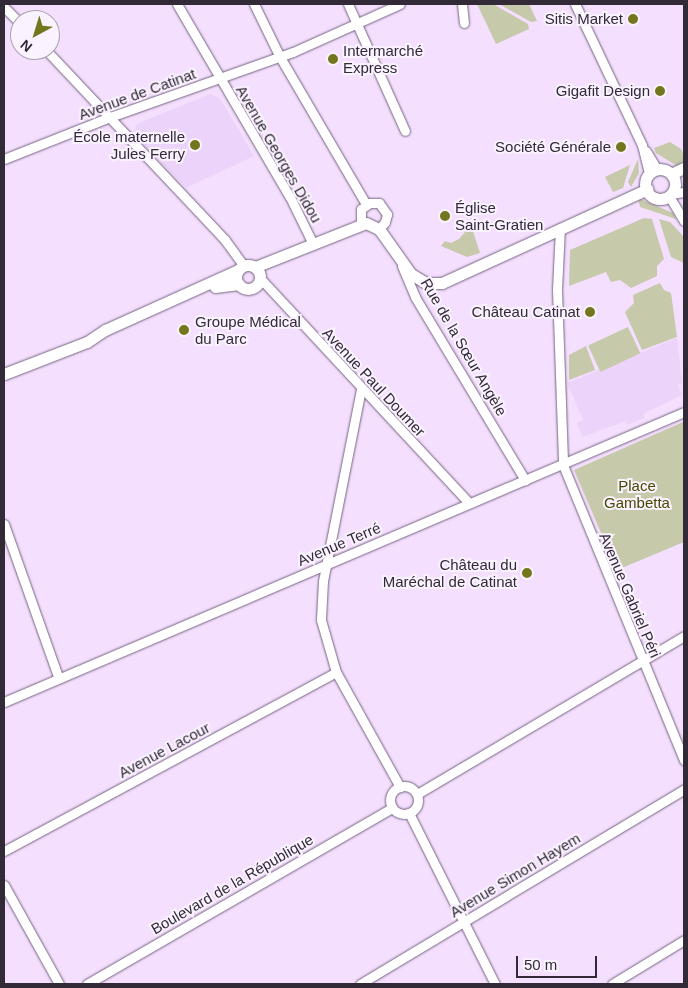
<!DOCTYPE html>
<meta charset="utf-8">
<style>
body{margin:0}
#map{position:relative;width:688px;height:988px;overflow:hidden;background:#f4dfff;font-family:Helvetica,sans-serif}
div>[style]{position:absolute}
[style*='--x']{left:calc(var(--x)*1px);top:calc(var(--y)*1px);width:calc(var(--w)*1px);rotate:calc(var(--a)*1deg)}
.built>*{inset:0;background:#ecd3fa}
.green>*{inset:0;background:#c6c9aa;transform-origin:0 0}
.roads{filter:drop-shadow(0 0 1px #75637f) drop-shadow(0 0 1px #75637f)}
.minor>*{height:9px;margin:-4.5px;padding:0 4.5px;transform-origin:4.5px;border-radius:4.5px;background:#fff}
.minor>.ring{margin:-4.5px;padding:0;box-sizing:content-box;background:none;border:9px solid #fff;border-radius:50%}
.tertiary>*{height:11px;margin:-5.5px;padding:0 5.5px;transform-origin:5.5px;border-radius:5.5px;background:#fff}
.tertiary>.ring{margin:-5.5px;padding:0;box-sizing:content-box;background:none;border:11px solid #fff;border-radius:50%}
.dots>*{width:14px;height:14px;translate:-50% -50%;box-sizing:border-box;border:2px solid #faf2ff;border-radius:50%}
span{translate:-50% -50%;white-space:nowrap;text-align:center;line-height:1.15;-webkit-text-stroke:4px #faf2ff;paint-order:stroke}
.poi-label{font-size:15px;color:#322a36}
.right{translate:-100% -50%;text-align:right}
.left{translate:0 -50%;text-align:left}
.street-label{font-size:15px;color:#322a36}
.park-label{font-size:15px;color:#484a02}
.frame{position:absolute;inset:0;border:5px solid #322a36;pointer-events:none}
.north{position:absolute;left:10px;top:10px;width:50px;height:50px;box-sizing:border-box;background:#faf2ff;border:1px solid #aaa2af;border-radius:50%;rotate:219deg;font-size:14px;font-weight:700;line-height:20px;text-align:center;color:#322a36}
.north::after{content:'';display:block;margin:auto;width:18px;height:22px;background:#73761c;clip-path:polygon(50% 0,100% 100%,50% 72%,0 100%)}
.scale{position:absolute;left:516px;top:956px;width:81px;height:22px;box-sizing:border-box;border:2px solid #322a36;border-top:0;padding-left:6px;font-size:15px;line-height:18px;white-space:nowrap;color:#322a36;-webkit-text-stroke:4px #faf2ff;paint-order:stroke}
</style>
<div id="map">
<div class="built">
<div style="clip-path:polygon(210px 94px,220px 98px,254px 156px,186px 188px,133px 134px,137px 124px)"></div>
<div style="clip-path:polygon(677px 338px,682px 383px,678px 385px,682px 395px,643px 414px,644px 418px,627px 425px,625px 421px,583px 437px,577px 423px,583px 420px,567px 383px)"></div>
</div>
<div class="green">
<div style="clip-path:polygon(477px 4px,493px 4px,528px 24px,529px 29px,496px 44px)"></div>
<div style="clip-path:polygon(499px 4px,529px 4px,537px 21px,531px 22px)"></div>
<div style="clip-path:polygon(670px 142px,681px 149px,684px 156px,684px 162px,677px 166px,656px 153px,654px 148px)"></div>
<div style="clip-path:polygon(638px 159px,639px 173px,631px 187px,628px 182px)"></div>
<div style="clip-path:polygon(630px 165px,623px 188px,613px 192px,605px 177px)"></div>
<div style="clip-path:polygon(638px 198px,673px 213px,676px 219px,640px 207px)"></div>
<div style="clip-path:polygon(644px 218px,652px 219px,664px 259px,657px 266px,657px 276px,631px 288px,620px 280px,611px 282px,606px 272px,569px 286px,570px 250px)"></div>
<div style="clip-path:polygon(659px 219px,670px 222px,684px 237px,684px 263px,671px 257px)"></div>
<div style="clip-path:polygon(471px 225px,480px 253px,467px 257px,441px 246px,445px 241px,451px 243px,459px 239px)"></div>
<div style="clip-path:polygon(660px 283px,664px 290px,671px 293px,677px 337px,642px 350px,625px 312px,634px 303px,633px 295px)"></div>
<div style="left:628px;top:327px;width:29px;height:44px;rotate:65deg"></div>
<div style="clip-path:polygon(586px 346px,595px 370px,569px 380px,569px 355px)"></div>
<div style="clip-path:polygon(683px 422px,684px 542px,617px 570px,574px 470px)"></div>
</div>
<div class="roads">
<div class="minor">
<div style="--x:177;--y:4;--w:224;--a:59.7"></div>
<div style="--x:290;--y:197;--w:52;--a:63.9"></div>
<div style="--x:254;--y:4;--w:59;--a:63.9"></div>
<div style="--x:280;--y:57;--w:170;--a:59.7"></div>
<div style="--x:348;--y:4;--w:139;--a:65.8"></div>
<div style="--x:462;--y:4;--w:19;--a:84"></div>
<div style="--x:575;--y:4;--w:156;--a:64.6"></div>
<div style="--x:642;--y:145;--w:30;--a:76"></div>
<div style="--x:4;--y:7;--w:23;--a:45"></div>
<div style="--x:46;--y:50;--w:261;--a:46.7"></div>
<div style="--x:225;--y:240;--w:32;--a:54"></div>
<div style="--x:646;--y:151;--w:21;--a:59"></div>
<div style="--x:4;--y:159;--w:114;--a:-21.6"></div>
<div style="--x:110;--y:117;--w:194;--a:-19.6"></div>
<div style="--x:293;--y:52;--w:117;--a:-24.2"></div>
<div style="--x:671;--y:194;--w:13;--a:-9"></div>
<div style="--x:669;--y:196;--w:29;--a:59"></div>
<div style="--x:361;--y:224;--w:15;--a:-90"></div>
<div style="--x:361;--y:209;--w:11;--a:-34"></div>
<div style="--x:370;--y:203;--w:9;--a:0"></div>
<div style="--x:379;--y:203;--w:14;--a:54"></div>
<div style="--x:387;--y:214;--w:8;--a:104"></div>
<div style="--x:385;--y:222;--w:9;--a:131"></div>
<div style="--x:560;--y:228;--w:61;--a:92.8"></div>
<div style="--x:557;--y:289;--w:176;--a:88"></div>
<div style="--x:563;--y:465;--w:319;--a:67.7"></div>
<div style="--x:402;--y:266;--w:34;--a:67"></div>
<div style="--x:415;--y:297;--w:214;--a:59"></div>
<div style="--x:260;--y:278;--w:307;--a:47.1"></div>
<div style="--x:361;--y:389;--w:196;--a:101.2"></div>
<div style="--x:323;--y:581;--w:39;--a:93"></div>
<div style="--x:321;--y:620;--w:54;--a:73.9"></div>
<div style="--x:336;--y:672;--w:132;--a:60.9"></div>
<div style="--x:4;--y:524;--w:164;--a:70.5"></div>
<div style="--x:4;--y:702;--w:739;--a:-23.1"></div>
<div class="ring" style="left:390px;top:786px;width:19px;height:19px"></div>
<div style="--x:417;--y:794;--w:310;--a:-30.6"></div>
<div style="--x:409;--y:813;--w:191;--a:63.3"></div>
<div style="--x:4;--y:851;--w:377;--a:-28.3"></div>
<div style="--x:4;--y:885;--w:113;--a:60.9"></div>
<div style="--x:87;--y:984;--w:352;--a:-30"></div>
<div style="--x:360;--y:984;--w:378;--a:-31"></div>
<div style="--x:612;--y:984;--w:84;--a:-31.4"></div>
</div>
<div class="tertiary">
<div class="ring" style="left:645px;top:169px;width:19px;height:19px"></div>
<div style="--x:671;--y:174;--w:14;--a:-25"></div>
<div class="ring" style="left:236px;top:265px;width:13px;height:13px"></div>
<div style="--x:255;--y:267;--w:119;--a:-21.6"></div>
<div style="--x:366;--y:223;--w:14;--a:25"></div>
<div style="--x:379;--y:229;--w:55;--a:54.6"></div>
<div style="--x:411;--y:274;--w:17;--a:31"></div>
<div style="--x:426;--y:283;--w:16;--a:0"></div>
<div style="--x:442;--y:283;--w:226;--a:-24.6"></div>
<div style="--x:215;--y:287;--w:24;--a:-7"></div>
<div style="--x:4;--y:374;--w:89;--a:-21.1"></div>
<div style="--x:87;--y:342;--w:22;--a:-34"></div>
<div style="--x:105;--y:330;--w:146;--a:-24.3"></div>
</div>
</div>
<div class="dots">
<div style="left:633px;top:19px;background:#73761c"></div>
<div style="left:333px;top:59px;background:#73761c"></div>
<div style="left:660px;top:91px;background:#73761c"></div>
<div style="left:195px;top:145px;background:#73761c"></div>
<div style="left:621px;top:147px;background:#73761c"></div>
<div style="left:445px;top:216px;background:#73761c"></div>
<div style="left:590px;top:312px;background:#73761c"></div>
<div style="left:184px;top:330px;background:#73761c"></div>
<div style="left:527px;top:573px;background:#73761c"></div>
</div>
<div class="poi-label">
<span class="right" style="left:623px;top:19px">Sitis Market</span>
<span class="left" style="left:343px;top:59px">Intermarché<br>Express</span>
<span class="right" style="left:650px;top:91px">Gigafit Design</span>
<span class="right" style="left:185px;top:145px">École maternelle<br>Jules Ferry</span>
<span class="right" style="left:611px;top:147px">Société Générale</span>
<span class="left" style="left:455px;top:216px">Église<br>Saint-Gratien</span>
<span class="right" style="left:580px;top:312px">Château Catinat</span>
<span class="left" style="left:195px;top:330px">Groupe Médical<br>du Parc</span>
<span class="right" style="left:517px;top:573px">Château du<br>Maréchal de Catinat</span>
</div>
<div class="street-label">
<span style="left:137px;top:94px;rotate:-20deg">Avenue de Catinat</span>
<span style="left:279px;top:154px;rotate:60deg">Avenue Georges Didou</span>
<span style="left:464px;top:347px;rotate:60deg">Rue de la Sœur Angèle</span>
<span style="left:374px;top:382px;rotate:47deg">Avenue Paul Doumer</span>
<span style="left:339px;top:544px;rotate:-23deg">Avenue Terré</span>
<span style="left:630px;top:595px;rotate:67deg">Avenue Gabriel Péri</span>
<span style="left:164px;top:750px;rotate:-28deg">Avenue Lacour</span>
<span style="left:515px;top:875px;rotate:-31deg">Avenue Simon Hayem</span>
<span style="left:232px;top:884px;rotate:-30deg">Boulevard de la République</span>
</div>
<div class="park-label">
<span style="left:637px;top:494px">Place<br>Gambetta</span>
</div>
<div class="frame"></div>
<div class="north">N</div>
<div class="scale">50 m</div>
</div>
